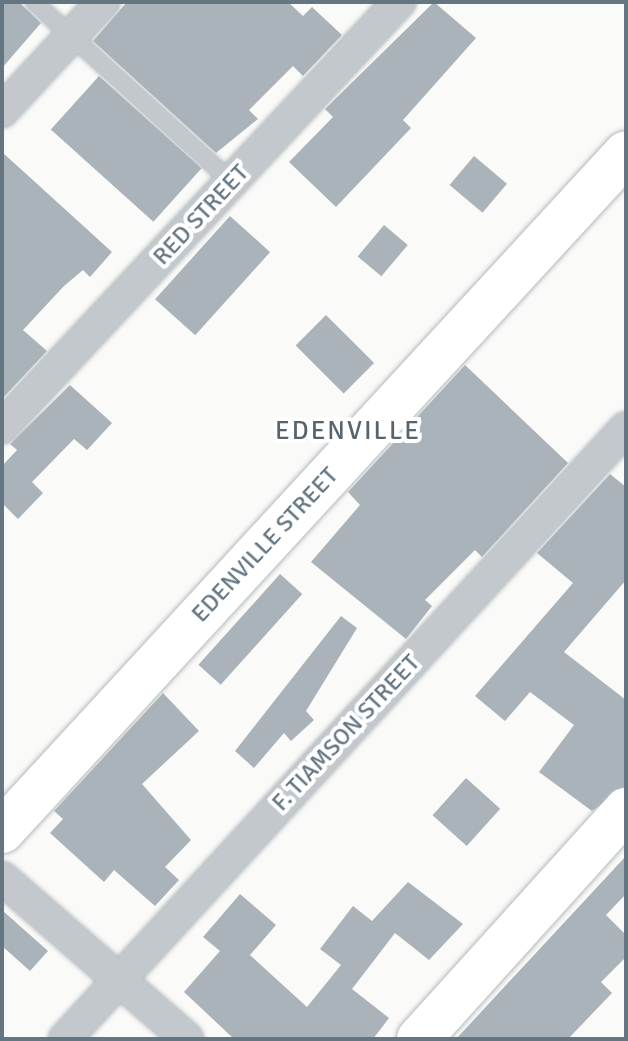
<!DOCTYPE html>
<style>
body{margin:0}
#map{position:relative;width:628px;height:1041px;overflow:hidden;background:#fafaf8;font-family:Signika,sans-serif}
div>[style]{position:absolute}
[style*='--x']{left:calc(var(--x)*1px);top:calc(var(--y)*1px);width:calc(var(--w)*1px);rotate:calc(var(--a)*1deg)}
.building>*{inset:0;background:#aab3b9;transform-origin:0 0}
.roads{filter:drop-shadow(0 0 2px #b3babf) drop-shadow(0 0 2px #b3babf)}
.lane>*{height:16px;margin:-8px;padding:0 8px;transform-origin:8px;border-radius:8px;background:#c3c8cc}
.street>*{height:32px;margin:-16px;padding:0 16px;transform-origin:16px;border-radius:16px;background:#c3c8cc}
.secondary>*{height:44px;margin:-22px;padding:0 22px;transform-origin:22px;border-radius:22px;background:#fff}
span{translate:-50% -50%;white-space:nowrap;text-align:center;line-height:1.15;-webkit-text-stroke:8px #fff;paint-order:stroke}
.street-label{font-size:24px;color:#657683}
.neighbourhood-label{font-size:26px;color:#57646e;letter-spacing:2px}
.frame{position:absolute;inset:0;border:4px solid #657683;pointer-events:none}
</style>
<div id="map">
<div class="building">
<div style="clip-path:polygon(2px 2px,19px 2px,41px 23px,2px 68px)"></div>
<div style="clip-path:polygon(127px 2px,288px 2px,303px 16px,312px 7px,342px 35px,303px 76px,293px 66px,249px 110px,258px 119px,216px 153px,93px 41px)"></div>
<div style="clip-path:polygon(434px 2px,476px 38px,403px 120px,411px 128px,336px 207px,289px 162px,333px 117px,325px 109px)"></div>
<div style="left:99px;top:76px;width:138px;height:72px;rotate:42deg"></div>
<div style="clip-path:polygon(2px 152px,112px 252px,90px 277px,83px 270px,64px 286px,23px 330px,47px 351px,2px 399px)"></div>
<div style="left:474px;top:156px;width:43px;height:38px;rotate:40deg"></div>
<div style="left:230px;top:216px;width:54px;height:112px;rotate:42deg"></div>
<div style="left:384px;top:225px;width:31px;height:41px;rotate:40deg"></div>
<div style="left:326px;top:315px;width:68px;height:43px;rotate:45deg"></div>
<div style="clip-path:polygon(465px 365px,568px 463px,482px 557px,475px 550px,425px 600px,432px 606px,406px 639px,311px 562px,360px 505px,348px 492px)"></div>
<div style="clip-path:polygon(70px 385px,112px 423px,87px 450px,74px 439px,32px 482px,43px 493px,18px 519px,2px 503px,2px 466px,17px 450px,10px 444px)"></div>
<div style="clip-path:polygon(610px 474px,626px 487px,626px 580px,564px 652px,626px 700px,626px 786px,592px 811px,539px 772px,574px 725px,530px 692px,505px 721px,475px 696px,573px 583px,537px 553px)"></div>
<div style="left:280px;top:574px;width:30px;height:122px;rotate:42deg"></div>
<div style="clip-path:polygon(341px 616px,357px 628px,306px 711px,314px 720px,291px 741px,284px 733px,254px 768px,235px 751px)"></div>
<div style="clip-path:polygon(163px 693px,199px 731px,142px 784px,191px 840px,165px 867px,179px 880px,155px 906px,114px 870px,104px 882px,50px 833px,63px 819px,54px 811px)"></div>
<div style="left:466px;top:778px;width:46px;height:50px;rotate:42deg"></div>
<div style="clip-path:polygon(626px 856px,626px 894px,606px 915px,626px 935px,626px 957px,601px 982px,612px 993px,568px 1039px,456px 1039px)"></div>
<div style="clip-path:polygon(408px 882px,463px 924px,429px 960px,395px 933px,352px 989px,389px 1018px,373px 1039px,234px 1039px,184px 992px,220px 951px,203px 937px,240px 894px,276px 925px,250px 955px,307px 1007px,341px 965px,320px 949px,353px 906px,372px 921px)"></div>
<div style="clip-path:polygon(2px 910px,48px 951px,30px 971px,2px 946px)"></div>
</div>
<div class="roads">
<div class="lane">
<div style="--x:34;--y:2;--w:268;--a:42.3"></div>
</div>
<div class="street">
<div style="--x:2;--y:111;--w:149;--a:-47.2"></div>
<div style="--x:2;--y:427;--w:582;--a:-46.95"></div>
<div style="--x:2;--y:878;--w:245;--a:41"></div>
<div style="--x:65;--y:1039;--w:829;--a:-47.44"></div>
</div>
<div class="secondary">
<div style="--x:2;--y:831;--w:921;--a:-47.37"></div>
<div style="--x:419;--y:1039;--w:309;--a:-47.9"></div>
</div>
</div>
<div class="street-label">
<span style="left:201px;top:215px;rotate:-47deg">RED STREET</span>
<span style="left:265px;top:545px;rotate:-47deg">EDENVILLE STREET</span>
<span style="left:346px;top:733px;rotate:-47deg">F. TIAMSON STREET</span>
</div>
<div class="neighbourhood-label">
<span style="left:348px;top:432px">EDENVILLE</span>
</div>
<div class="frame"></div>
</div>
